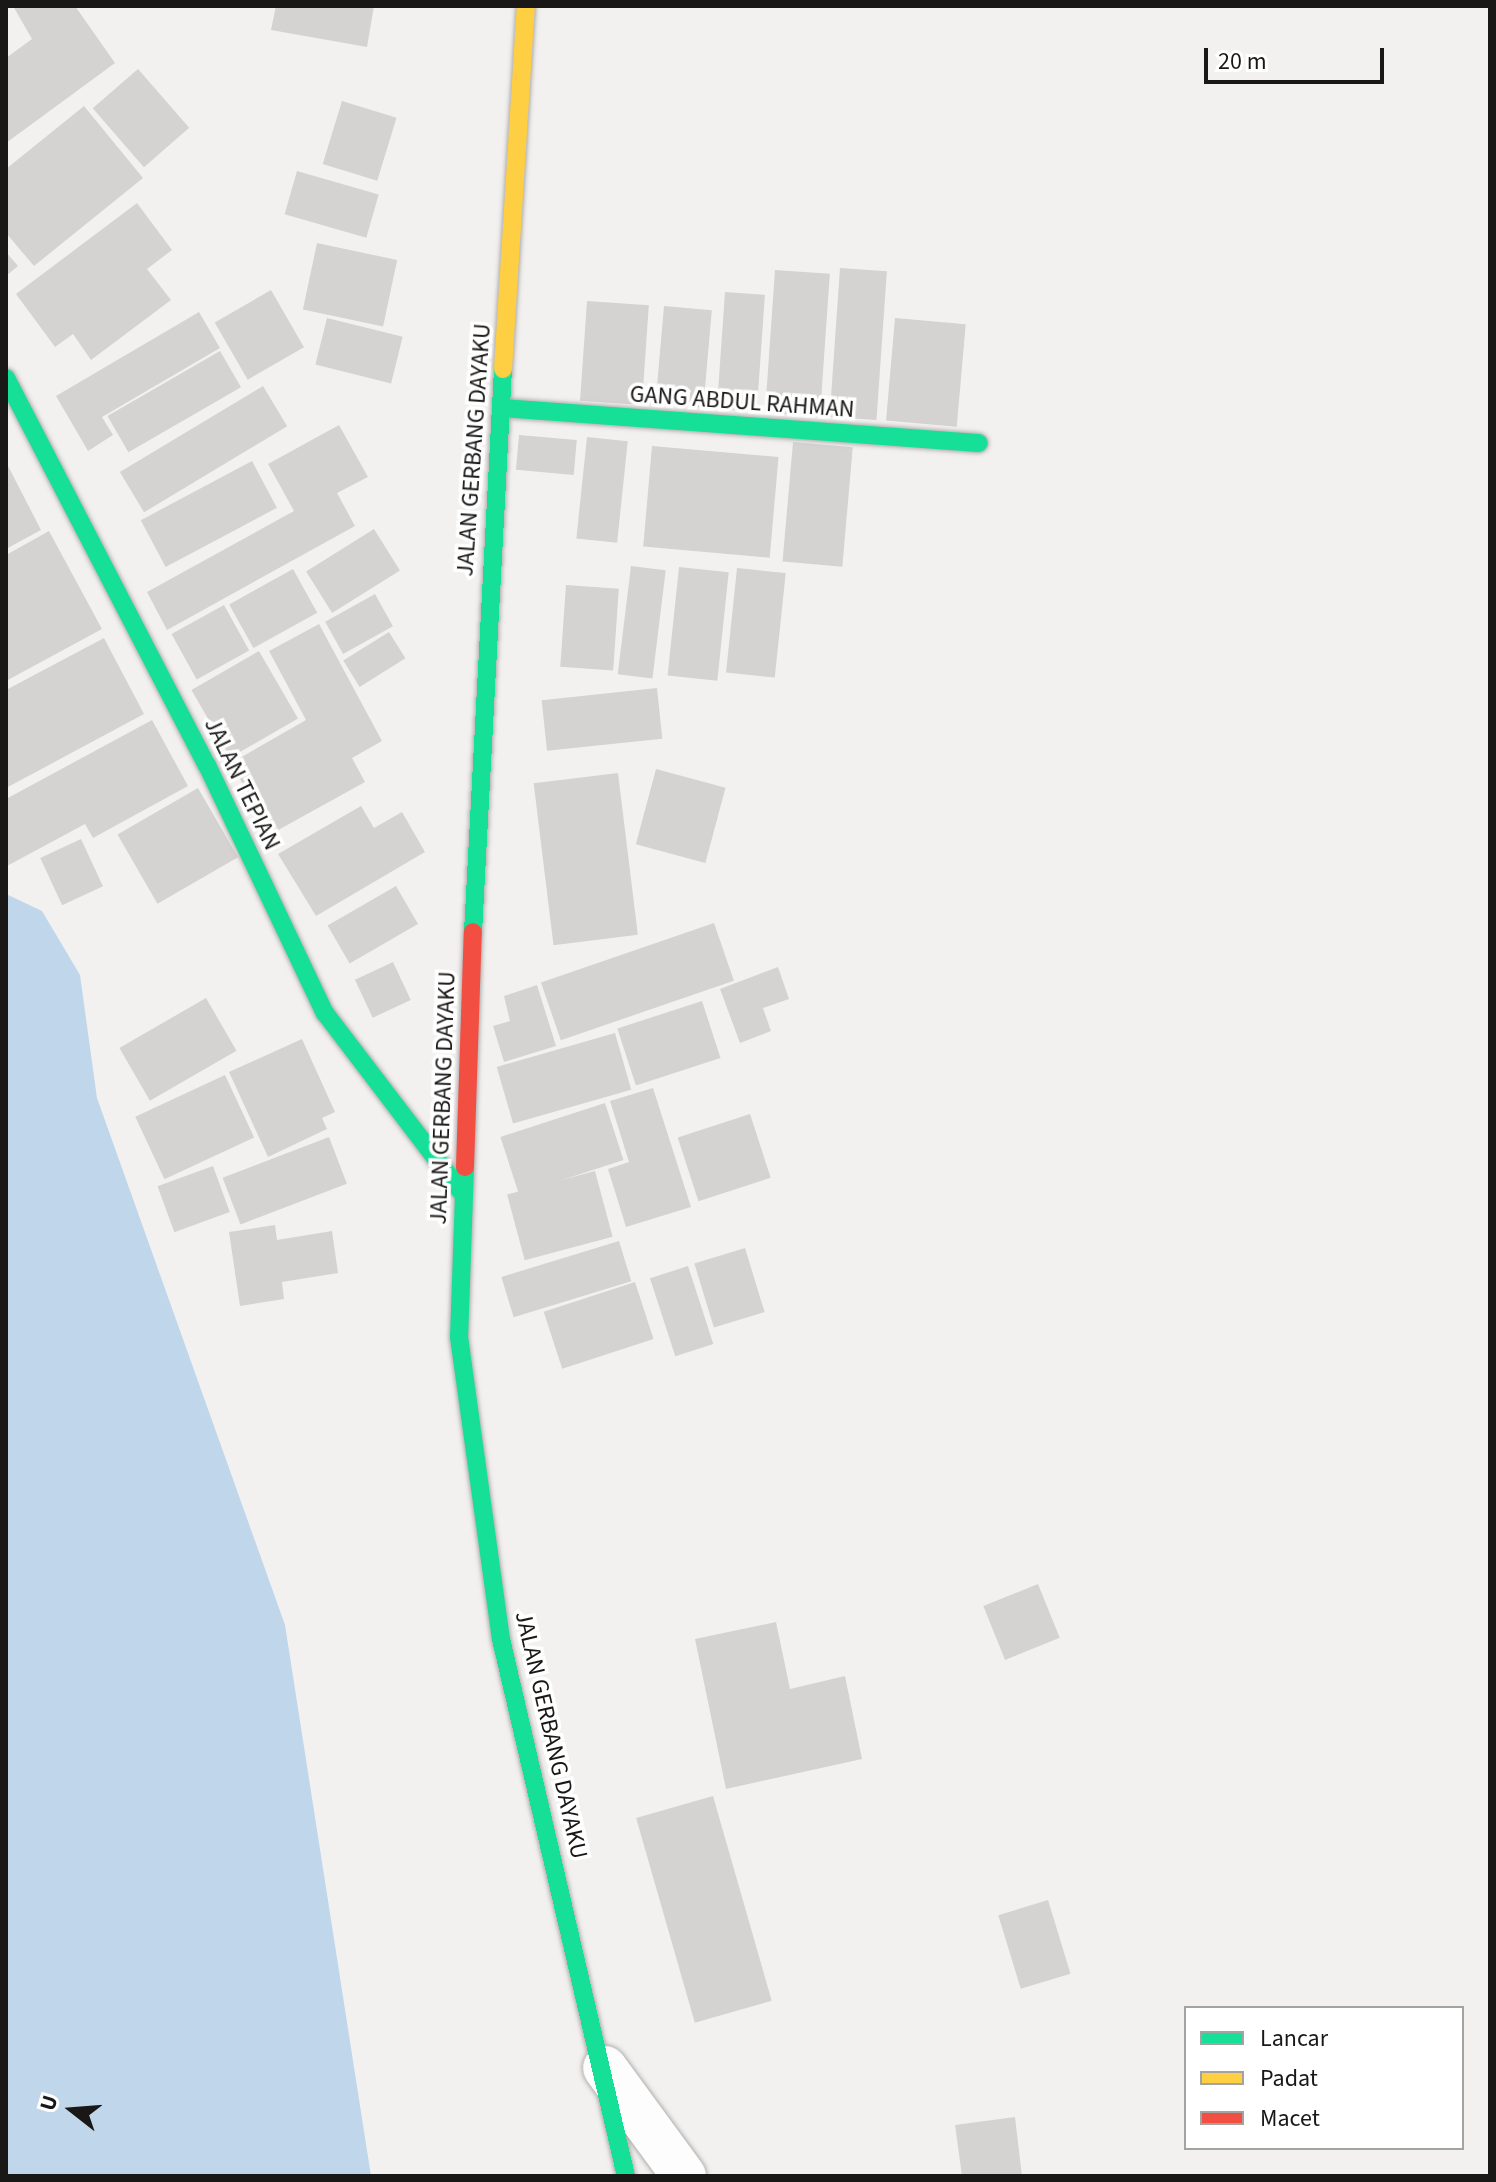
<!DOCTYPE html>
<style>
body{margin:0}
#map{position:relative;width:1496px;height:2182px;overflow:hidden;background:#f3f1f0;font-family:"Source Sans 3",sans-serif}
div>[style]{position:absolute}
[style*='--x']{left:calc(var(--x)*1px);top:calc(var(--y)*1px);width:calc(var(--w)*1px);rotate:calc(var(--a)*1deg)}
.water>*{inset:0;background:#c0d6ea}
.building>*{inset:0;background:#d4d3d2;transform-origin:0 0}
.roads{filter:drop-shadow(0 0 2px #b0afae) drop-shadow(0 0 2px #b0afae)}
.street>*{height:44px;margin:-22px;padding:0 22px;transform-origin:22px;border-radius:22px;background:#fdfdfd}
.fast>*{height:18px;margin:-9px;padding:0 9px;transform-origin:9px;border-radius:9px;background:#16e098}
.slow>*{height:18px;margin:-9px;padding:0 9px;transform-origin:9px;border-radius:9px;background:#ffcf43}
.jam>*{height:18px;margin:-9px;padding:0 9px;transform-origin:9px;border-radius:9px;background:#f24e42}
span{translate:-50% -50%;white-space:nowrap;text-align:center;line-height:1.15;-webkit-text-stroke:7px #fff;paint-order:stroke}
.street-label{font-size:24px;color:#191817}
.frame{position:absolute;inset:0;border:8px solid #191817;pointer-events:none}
.legend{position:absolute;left:1184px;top:2006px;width:280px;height:144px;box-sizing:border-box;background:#fff;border:2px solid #a3a3a2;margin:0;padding:10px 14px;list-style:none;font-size:24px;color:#191817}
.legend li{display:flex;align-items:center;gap:16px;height:40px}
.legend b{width:40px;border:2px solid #a3a3a2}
.north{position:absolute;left:32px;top:2070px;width:80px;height:80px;-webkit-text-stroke:6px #fff;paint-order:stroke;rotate:287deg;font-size:22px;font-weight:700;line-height:32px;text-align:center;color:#191817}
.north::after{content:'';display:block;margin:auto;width:28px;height:36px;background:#191817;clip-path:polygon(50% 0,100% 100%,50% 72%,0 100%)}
.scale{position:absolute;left:1204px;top:48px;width:180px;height:36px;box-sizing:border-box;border:4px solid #191817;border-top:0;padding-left:10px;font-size:24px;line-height:28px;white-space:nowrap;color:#191817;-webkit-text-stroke:6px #fff;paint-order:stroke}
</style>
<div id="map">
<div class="water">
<div style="clip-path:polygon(6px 894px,42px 911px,80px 975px,97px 1098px,285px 1625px,371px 2176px,6px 2176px)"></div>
</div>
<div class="building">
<div style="clip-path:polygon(13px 6px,75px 6px,115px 63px,6px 143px,6px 58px,32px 39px)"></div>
<div style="clip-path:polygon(276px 6px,374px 6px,367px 47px,271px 30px)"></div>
<div style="left:138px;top:69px;width:78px;height:60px;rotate:49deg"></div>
<div style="left:342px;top:101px;width:57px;height:66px;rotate:17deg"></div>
<div style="clip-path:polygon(84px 106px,143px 178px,34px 266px,6px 233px,6px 169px)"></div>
<div style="left:297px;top:171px;width:85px;height:45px;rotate:16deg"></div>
<div style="clip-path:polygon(137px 203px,172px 250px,147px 269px,171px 300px,91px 360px,73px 334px,55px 347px,16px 294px)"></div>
<div style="left:317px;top:243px;width:82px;height:68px;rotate:12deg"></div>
<div style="clip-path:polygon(6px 252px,18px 266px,6px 276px)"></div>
<div style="left:840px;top:268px;width:47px;height:149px;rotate:4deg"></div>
<div style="left:775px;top:270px;width:55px;height:143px;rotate:4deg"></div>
<div style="left:271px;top:290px;width:66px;height:65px;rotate:60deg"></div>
<div style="left:725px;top:292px;width:40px;height:117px;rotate:4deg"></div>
<div style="left:587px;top:301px;width:62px;height:100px;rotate:4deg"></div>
<div style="left:664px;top:306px;width:48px;height:98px;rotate:5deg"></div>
<div style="clip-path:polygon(199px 312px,220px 348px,102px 417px,113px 435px,88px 451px,56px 396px)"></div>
<div style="left:327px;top:318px;width:78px;height:48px;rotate:14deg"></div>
<div style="left:895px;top:318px;width:71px;height:103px;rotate:5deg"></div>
<div style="left:220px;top:351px;width:42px;height:130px;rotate:60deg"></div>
<div style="left:263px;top:386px;width:47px;height:167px;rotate:59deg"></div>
<div style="clip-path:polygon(339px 425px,368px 477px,337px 493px,355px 526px,167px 630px,147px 592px,294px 511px,268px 464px)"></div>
<div style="left:519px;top:435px;width:58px;height:35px;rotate:5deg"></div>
<div style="left:587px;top:437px;width:41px;height:102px;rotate:6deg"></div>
<div style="left:793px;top:442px;width:60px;height:120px;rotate:5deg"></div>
<div style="left:652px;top:446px;width:127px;height:101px;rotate:5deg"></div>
<div style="left:252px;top:461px;width:53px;height:126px;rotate:62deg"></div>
<div style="clip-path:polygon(6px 462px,41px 530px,6px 549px)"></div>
<div style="left:374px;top:529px;width:49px;height:80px;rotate:58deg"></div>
<div style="clip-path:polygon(49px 531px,102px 629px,6px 681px,6px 555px)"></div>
<div style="left:631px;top:566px;width:35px;height:109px;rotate:7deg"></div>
<div style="left:679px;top:567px;width:50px;height:109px;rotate:6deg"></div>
<div style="left:737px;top:568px;width:49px;height:105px;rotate:6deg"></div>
<div style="left:293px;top:569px;width:50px;height:73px;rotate:61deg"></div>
<div style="left:566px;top:585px;width:53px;height:82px;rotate:4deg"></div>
<div style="left:375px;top:594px;width:37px;height:57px;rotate:61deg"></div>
<div style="left:224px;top:605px;width:52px;height:60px;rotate:61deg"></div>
<div style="clip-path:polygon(319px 624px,382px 741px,352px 758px,365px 782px,271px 834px,231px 763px,306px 720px,269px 651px)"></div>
<div style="left:389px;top:632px;width:31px;height:54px;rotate:58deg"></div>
<div style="clip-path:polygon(104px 638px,144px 714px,6px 788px,6px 690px)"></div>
<div style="left:259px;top:651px;width:78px;height:78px;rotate:60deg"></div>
<div style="left:657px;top:688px;width:51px;height:116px;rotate:84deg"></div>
<div style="clip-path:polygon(152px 720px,188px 786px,93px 838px,85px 824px,7px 866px,6px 799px)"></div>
<div style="left:656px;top:769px;width:72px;height:78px;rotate:15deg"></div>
<div style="left:618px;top:773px;width:163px;height:85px;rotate:83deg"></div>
<div style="left:198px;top:788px;width:80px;height:93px;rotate:60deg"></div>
<div style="clip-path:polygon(361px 806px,374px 828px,402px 812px,425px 852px,316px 916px,278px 854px)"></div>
<div style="left:81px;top:839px;width:52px;height:45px;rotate:65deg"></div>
<div style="left:396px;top:886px;width:44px;height:79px;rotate:60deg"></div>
<div style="left:714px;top:923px;width:61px;height:183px;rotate:71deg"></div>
<div style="left:393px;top:962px;width:42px;height:42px;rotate:65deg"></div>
<div style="clip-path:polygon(778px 967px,789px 999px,763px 1008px,771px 1031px,740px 1043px,720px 989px)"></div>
<div style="clip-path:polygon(537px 985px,556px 1046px,504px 1062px,493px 1026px,510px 1021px,504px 996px)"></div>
<div style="left:206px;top:998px;width:61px;height:100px;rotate:60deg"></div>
<div style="left:702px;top:1001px;width:60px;height:89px;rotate:72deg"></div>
<div style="left:615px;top:1033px;width:59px;height:123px;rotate:74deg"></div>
<div style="clip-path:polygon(302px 1039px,335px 1112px,322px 1118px,327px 1129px,268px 1157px,229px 1072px)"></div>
<div style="left:225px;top:1075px;width:69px;height:99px;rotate:65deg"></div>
<div style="clip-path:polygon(653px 1088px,691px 1207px,626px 1227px,608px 1169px,629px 1162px,610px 1101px)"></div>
<div style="left:605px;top:1103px;width:60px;height:110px;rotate:72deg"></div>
<div style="left:750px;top:1114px;width:67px;height:76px;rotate:72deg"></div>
<div style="left:329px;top:1137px;width:50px;height:114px;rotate:69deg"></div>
<div style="left:213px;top:1166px;width:49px;height:59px;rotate:70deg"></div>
<div style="left:595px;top:1171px;width:68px;height:91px;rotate:75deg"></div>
<div style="clip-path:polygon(275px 1225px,277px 1240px,332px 1231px,338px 1273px,282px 1282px,284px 1299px,240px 1306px,229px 1232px)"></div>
<div style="left:619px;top:1241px;width:42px;height:123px;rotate:73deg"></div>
<div style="left:745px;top:1248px;width:67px;height:53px;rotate:73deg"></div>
<div style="left:688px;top:1266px;width:82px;height:40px;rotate:72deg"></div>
<div style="left:635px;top:1282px;width:60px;height:96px;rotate:72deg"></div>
<div style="left:1038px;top:1584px;width:58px;height:59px;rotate:68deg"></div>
<div style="clip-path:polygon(776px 1622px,790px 1689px,845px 1676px,862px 1759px,726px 1789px,695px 1639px)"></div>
<div style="left:713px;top:1796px;width:213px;height:80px;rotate:74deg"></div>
<div style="left:1048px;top:1900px;width:77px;height:52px;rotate:73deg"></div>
<div style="clip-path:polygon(1015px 2117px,1022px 2176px,962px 2176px,955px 2125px)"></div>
</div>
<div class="roads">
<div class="street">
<div style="--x:605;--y:2068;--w:134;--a:53.8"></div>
</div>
<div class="fast">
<div style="--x:6;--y:378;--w:436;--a:62.6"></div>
<div style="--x:207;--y:765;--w:275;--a:64.6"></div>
<div style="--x:325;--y:1013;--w:228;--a:52.7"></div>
<div style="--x:501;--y:408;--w:479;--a:4.2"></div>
<div style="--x:473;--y:932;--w:564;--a:-86.95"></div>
<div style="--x:465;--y:1167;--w:170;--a:92"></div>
<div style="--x:459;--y:1337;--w:305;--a:82.1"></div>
<div style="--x:501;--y:1639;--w:551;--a:76.9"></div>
</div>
<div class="slow">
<div style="--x:503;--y:369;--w:364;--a:-86.4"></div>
</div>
<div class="jam">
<div style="--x:465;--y:1167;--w:235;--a:-88.1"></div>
</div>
</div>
<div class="street-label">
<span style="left:742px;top:402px;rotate:4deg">GANG ABDUL RAHMAN</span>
<span style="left:474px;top:450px;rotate:-86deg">JALAN GERBANG DAYAKU</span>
<span style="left:242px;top:784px;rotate:64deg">JALAN TEPIAN</span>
<span style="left:443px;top:1098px;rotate:-88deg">JALAN GERBANG DAYAKU</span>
<span style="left:551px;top:1735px;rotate:77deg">JALAN GERBANG DAYAKU</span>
</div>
<div class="frame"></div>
<ul class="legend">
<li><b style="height:10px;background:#16e098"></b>Lancar</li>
<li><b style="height:10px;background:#ffcf43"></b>Padat</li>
<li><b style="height:10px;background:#f24e42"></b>Macet</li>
</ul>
<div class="north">U</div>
<div class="scale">20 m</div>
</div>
